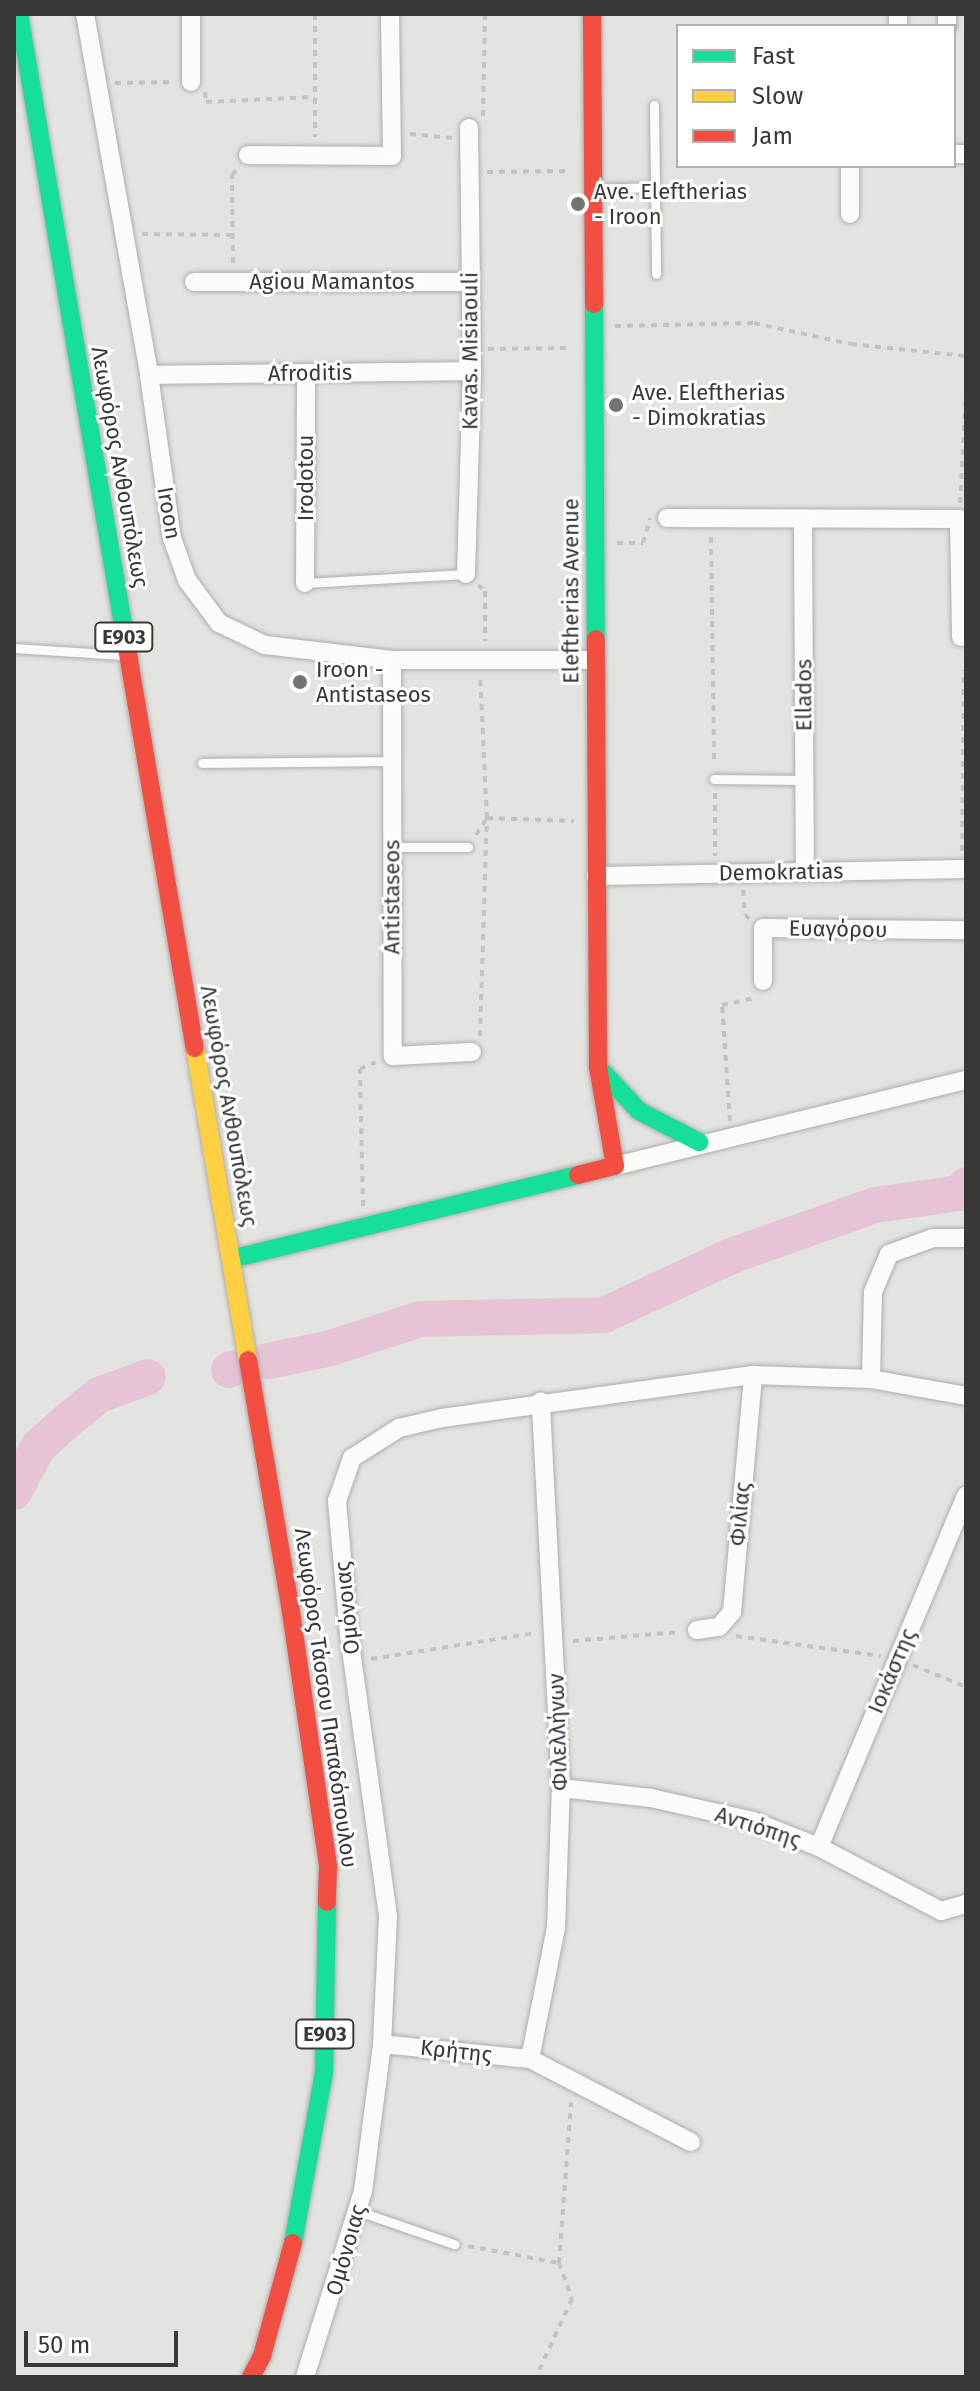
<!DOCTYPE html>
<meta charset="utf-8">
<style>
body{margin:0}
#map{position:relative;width:980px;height:2391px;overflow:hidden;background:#e3e3e0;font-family:"Fira Sans",sans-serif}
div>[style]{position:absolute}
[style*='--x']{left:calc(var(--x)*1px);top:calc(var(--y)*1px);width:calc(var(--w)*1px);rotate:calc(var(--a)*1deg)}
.river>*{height:36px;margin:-18px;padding:0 18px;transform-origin:18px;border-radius:18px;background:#e6c4d6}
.path>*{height:4px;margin-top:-2px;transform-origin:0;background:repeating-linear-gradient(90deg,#c3c3c2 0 6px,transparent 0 12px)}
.roads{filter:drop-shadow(0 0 2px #aeaeac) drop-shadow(0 0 2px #aeaeac)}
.lane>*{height:9px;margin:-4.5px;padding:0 4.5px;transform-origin:4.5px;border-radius:4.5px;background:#fbfbfa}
.street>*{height:18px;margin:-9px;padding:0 9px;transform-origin:9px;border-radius:9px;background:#fbfbfa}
.fast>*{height:18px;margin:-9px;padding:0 9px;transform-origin:9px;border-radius:9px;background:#16e098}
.slow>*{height:18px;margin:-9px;padding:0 9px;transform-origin:9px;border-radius:9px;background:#ffcf43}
.jam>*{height:18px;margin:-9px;padding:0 9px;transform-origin:9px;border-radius:9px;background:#f24e42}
.dots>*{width:22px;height:22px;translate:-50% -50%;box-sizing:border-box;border:4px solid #fff;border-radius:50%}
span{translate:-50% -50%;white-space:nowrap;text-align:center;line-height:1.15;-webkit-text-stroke:6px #fff;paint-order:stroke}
.shield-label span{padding:2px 6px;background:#fff;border:2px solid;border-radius:6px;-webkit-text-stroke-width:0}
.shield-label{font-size:20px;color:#383937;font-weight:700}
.poi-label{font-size:22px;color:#383937}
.left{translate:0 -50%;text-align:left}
.street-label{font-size:22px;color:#383937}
.frame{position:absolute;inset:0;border:16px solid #383937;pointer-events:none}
.legend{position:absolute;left:676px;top:24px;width:280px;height:144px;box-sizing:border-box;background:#fff;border:2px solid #afb0af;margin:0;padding:10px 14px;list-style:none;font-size:24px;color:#383937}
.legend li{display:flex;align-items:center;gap:16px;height:40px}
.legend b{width:40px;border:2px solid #afb0af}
.scale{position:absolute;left:24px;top:2331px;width:154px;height:36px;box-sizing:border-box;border:4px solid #383937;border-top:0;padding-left:10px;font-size:24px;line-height:28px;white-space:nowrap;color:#383937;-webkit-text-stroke:6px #fff;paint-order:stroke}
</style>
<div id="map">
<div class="river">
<div style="--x:268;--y:1361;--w:64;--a:-11.7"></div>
<div style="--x:331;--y:1348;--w:94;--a:-18"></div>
<div style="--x:420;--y:1319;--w:184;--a:-1.2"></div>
<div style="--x:604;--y:1315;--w:140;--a:-24.9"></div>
<div style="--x:731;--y:1256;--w:153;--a:-19.5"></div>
<div style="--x:875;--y:1205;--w:86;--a:-8"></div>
<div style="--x:960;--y:1193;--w:10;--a:-53"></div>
<div style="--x:229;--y:1370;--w:2;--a:-27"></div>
<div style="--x:14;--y:1492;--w:51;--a:-61.9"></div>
<div style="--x:38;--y:1447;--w:39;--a:-42"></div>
<div style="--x:67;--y:1421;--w:41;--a:-39.1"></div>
<div style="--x:99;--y:1395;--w:52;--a:-20.2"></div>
</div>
<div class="path">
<div style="--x:315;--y:14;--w:123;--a:90"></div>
<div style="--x:115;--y:83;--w:60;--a:-1"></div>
<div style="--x:205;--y:92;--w:10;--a:84"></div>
<div style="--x:206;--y:102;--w:109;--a:-2.6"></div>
<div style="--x:483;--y:116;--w:102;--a:-88.9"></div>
<div style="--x:410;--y:134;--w:43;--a:5.3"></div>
<div style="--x:487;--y:172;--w:83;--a:-0.7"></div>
<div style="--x:142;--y:234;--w:90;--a:0.6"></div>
<div style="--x:233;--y:263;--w:88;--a:-90.7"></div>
<div style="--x:232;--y:175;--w:8;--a:-50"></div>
<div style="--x:615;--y:326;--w:139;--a:-1.2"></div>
<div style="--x:754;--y:323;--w:99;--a:12.2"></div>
<div style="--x:851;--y:344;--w:116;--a:6"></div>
<div style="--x:488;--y:349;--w:83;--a:-0.7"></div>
<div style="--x:960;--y:503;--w:111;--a:-86.9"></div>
<div style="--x:711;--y:537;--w:227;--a:89.2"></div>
<div style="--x:617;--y:543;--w:26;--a:0"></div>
<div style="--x:643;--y:543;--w:26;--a:-74"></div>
<div style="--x:478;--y:585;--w:9;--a:41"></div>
<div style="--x:485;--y:591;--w:50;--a:90"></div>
<div style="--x:715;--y:793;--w:63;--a:90"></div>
<div style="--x:476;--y:835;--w:20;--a:-57"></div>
<div style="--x:487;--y:818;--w:87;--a:2"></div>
<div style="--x:962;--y:851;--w:181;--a:-89.4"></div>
<div style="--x:743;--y:890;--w:25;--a:85"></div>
<div style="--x:745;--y:915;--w:6;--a:39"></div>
<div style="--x:480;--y:1036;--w:218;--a:-88.2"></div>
<div style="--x:487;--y:818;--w:141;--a:-92.8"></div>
<div style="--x:730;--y:1121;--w:116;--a:-93.9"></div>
<div style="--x:722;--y:1005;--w:35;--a:-12"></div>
<div style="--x:363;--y:1206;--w:137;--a:-91.3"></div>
<div style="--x:360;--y:1069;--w:17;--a:-24"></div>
<div style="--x:736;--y:1636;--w:146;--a:7.9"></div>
<div style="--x:573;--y:1641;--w:106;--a:-4.9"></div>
<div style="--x:371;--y:1659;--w:167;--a:-9"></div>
<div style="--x:913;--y:1665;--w:57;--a:22.5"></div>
<div style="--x:468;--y:2246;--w:93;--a:10.6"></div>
<div style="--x:559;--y:2263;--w:38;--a:70"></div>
<div style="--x:572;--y:2299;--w:86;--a:114.8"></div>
<div style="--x:559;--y:2263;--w:161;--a:-85.7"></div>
</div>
<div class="roads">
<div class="lane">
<div style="--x:654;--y:105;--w:169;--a:89.3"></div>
<div style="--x:596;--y:189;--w:59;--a:-1.9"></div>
<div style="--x:305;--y:583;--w:161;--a:-3.2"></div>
<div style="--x:14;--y:648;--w:108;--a:3.7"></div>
<div style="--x:202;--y:763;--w:190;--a:-0.6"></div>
<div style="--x:714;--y:779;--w:91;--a:0.6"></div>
<div style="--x:392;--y:847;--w:76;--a:0"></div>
<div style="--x:358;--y:2211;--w:102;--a:19"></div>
</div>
<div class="street">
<div style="--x:85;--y:14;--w:367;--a:79.9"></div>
<div style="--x:149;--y:375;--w:165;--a:82"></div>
<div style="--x:172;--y:538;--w:45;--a:70.3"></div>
<div style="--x:187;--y:580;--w:54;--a:53.3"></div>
<div style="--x:219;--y:623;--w:51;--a:25.6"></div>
<div style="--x:265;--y:645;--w:128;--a:6.7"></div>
<div style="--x:392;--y:660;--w:203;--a:0"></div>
<div style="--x:191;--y:14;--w:68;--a:90"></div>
<div style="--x:898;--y:14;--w:12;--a:90"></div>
<div style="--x:947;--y:14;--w:12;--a:90"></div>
<div style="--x:954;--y:154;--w:12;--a:0"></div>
<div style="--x:248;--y:155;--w:144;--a:0.4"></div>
<div style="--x:392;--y:156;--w:142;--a:-90.8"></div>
<div style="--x:850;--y:214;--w:48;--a:-90"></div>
<div style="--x:194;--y:282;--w:277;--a:0"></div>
<div style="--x:149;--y:375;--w:323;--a:-0.7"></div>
<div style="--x:667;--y:518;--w:292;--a:0.2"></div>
<div style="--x:959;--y:519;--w:118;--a:89"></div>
<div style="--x:803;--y:519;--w:352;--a:89.7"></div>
<div style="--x:466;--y:574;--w:203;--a:-88.3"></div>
<div style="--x:472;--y:371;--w:243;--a:-90.7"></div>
<div style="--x:305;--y:583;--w:210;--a:-89.7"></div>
<div style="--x:392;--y:660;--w:396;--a:89.9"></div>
<div style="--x:393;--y:1056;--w:79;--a:-2.9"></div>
<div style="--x:596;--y:876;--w:370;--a:-1.1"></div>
<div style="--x:763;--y:981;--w:53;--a:-90"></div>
<div style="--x:763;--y:928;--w:203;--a:0.6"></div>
<div style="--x:615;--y:1166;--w:361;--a:-13.8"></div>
<div style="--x:871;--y:1379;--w:87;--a:-88.7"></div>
<div style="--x:873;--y:1292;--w:41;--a:-67.2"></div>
<div style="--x:889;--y:1254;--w:47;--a:-20"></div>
<div style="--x:933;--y:1238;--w:33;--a:0"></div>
<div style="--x:697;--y:1630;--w:22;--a:-8"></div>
<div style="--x:719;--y:1627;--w:20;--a:-49"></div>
<div style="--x:732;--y:1612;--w:238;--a:-84.9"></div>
<div style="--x:561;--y:1788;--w:91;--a:6.3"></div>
<div style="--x:651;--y:1798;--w:105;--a:12.7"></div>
<div style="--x:753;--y:1821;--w:71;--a:21.5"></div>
<div style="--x:819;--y:1847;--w:138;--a:27.7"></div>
<div style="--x:941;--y:1911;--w:26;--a:-16"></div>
<div style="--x:819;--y:1847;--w:381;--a:-67.3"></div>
<div style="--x:382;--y:2044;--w:149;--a:5.8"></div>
<div style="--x:530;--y:2059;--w:181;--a:27.3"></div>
<div style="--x:530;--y:2059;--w:134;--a:-78.8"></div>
<div style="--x:556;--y:1928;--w:140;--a:-88"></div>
<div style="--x:561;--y:1788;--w:387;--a:-93"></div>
<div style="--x:305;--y:2377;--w:195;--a:-72.7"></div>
<div style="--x:363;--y:2191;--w:148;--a:-82.6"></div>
<div style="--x:382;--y:2044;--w:128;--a:-87.3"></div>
<div style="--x:388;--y:1916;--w:284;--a:-97.9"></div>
<div style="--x:349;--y:1635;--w:135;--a:-95.1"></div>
<div style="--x:337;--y:1501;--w:46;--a:-70.8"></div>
<div style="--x:352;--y:1458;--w:56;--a:-32.6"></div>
<div style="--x:399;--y:1428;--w:44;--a:-13.1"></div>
<div style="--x:442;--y:1418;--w:314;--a:-7.9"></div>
<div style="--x:753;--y:1375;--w:118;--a:1.9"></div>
<div style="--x:871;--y:1379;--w:97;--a:10.1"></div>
</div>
<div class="fast">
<div style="--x:19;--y:14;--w:637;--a:80.33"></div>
<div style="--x:594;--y:304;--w:335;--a:89.7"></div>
<div style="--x:598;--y:1067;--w:60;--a:47"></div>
<div style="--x:639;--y:1111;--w:68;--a:27.3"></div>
<div style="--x:231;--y:1259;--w:357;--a:-13.6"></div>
<div style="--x:293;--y:2243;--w:173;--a:-79.7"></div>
<div style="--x:324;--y:2073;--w:171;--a:-89"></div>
</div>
<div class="slow">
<div style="--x:195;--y:1048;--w:316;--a:80.4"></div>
</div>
<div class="jam">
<div style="--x:592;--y:14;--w:290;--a:89.6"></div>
<div style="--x:126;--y:642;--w:412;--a:80.4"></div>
<div style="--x:578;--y:1175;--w:38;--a:-14"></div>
<div style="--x:615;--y:1166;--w:100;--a:-99.7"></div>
<div style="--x:598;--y:1067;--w:428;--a:-90.3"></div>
<div style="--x:248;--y:1360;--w:256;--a:80.3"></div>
<div style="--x:291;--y:1612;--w:258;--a:81.7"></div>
<div style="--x:328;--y:1867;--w:35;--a:92"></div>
<div style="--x:251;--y:2377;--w:24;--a:-62"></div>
<div style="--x:262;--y:2356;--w:117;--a:-74.7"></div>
</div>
</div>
<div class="dots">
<div style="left:578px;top:204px;background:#747472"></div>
<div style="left:616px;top:405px;background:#747472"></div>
<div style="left:300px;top:682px;background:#747472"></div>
</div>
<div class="shield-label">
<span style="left:124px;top:637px">E903</span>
<span style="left:325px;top:2034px">E903</span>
</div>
<div class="poi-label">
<span class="left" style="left:594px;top:204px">Ave. Eleftherias<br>- Iroon</span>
<span class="left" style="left:632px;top:405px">Ave. Eleftherias<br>- Dimokratias</span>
<span class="left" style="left:316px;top:682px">Iroon -<br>Antistaseos</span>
</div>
<div class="street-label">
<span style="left:332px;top:282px">Agiou Mamantos</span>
<span style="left:470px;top:351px;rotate:-90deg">Kavas. Misiaouli</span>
<span style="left:310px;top:373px;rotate:-1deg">Afroditis</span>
<span style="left:120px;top:467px;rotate:80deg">Λεωφόρος Ανθουπόλεως</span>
<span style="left:306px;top:478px;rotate:-90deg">Irodotou</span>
<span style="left:169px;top:513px;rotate:80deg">Iroon</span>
<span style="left:571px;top:591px;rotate:-90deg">Eleftherias Avenue</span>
<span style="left:804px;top:695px;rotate:-90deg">Ellados</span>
<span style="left:781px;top:872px;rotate:-1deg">Demokratias</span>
<span style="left:392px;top:897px;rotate:-90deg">Antistaseos</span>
<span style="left:838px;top:929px;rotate:1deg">Ευαγόρου</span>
<span style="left:229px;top:1106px;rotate:80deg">Λεωφόρος Ανθουπόλεως</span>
<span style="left:740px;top:1514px;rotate:-85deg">Φιλίας</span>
<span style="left:347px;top:1608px;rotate:-96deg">Ομόνοιας</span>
<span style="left:892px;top:1671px;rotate:-67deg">Ιοκάστης</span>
<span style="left:326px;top:1698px;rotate:82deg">Λεωφόρος Τάσσου Παπαδόπουλου</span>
<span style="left:558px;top:1732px;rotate:-92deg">Φιλελλήνων</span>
<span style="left:758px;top:1827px;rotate:18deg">Αντιόπης</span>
<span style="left:456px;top:2051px;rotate:6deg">Κρήτης</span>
<span style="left:346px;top:2250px;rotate:-74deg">Ομόνοιας</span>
</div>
<div class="frame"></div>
<ul class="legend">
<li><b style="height:10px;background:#16e098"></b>Fast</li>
<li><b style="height:10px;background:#ffcf43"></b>Slow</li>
<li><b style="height:10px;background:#f24e42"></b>Jam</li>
</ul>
<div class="scale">50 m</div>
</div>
